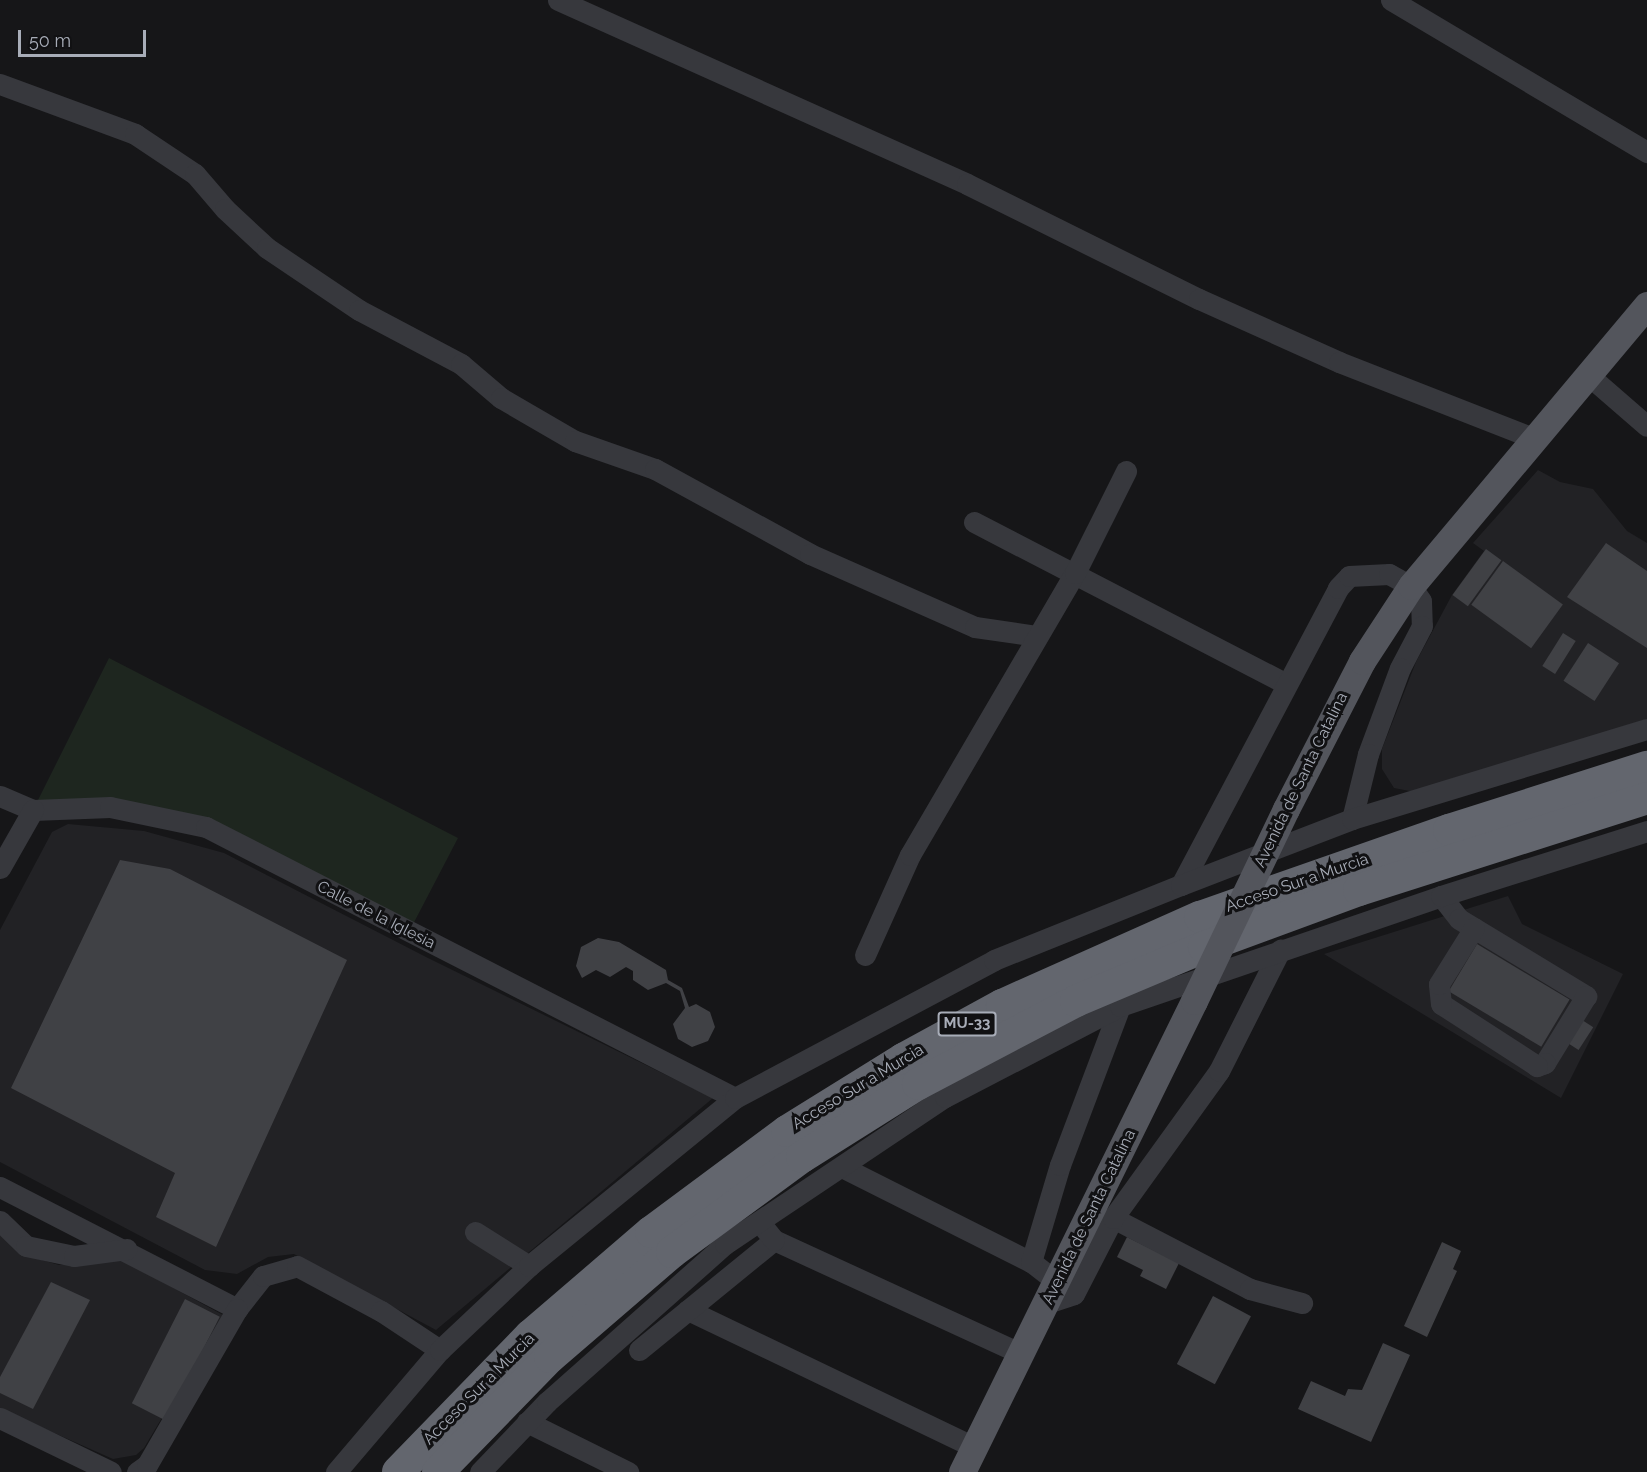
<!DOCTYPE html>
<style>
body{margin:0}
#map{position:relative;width:1647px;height:1472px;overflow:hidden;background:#161618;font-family:Raleway,sans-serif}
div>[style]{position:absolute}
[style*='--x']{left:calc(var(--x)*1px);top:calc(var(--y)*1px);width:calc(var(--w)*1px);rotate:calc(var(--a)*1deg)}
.built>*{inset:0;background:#222225}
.green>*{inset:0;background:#1e261f}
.building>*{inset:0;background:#404145;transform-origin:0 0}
.minor>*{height:21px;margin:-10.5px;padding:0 10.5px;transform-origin:10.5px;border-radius:10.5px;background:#37383d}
.major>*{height:27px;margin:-13.5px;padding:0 13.5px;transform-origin:13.5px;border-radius:13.5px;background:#53555c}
.highway>*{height:32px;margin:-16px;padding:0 16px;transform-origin:16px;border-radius:16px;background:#63666e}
.major-bridge>*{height:27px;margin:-13.5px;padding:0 13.5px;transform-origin:13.5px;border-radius:13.5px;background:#53555c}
span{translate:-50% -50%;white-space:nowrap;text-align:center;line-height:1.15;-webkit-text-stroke:6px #111113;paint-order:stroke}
.shield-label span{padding:2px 4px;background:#111113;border:2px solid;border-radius:4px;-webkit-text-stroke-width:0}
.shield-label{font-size:15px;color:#a8adb8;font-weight:700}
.street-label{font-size:16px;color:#a8adb8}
.scale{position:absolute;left:18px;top:30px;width:128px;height:27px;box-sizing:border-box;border:3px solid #a8adb8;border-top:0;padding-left:8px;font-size:18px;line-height:21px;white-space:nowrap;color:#a8adb8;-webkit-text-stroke:4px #111113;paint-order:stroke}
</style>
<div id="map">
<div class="built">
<div style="clip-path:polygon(1538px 470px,1560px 482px,1593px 489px,1627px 531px,1647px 543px,1647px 719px,1415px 792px,1394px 788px,1382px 769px,1382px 749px,1416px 662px,1452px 595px,1484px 551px,1473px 543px)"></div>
<div style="clip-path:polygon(68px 824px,144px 831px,224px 853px,428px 958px,713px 1098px,436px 1330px,294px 1254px,268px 1257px,237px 1274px,205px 1270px,0 1162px,0 930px,52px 832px)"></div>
<div style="clip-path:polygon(1508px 896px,1522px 924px,1623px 974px,1561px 1098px,1324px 954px)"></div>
<div style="clip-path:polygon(0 1235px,35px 1258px,59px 1265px,122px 1260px,223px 1315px,144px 1448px,136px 1455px,113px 1459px,0 1409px)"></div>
</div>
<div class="green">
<div style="clip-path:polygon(109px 658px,458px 838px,409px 932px,206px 827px,110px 807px,33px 810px)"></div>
</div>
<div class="building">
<div style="clip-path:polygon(1606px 543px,1647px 571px,1647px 648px,1567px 597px)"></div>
<div style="left:1486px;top:549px;width:19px;height:57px;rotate:36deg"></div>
<div style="left:1503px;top:561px;width:74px;height:54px;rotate:36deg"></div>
<div style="left:1563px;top:633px;width:15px;height:39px;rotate:32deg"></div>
<div style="left:1588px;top:643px;width:37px;height:45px;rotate:33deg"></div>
<div style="clip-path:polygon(120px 860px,170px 869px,347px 960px,216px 1247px,156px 1217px,175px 1173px,11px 1088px)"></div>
<div style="clip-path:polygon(598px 938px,619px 942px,666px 970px,668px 980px,682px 988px,689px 1007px,696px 1004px,710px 1012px,715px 1027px,708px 1041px,692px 1047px,678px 1039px,673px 1024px,685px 1008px,680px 991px,666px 983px,648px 990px,633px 980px,633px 971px,626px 967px,610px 977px,596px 970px,582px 978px,576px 966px,581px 947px)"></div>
<div style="left:1477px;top:944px;width:108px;height:55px;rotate:31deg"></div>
<div style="left:1579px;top:1018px;width:17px;height:27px;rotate:33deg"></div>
<div style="clip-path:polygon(1127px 1237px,1179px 1263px,1166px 1289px,1140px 1276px,1143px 1270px,1117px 1257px)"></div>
<div style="clip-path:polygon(1442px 1242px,1461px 1251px,1453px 1269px,1457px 1271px,1427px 1337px,1404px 1326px)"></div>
<div style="clip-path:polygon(51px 1282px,90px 1300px,33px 1409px,0 1393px,0 1377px)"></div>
<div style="left:1213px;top:1296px;width:43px;height:77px;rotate:28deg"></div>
<div style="left:185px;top:1299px;width:39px;height:117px;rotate:27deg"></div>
<div style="clip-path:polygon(1383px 1343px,1410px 1355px,1371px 1442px,1298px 1409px,1311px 1381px,1345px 1396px,1348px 1389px,1362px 1390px)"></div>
</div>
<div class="minor">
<div style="--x:558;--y:0;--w:448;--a:24.2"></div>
<div style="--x:967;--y:184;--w:259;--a:26.4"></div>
<div style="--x:1199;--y:299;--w:154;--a:24.2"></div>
<div style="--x:1339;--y:362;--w:208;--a:21.4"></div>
<div style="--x:1391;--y:0;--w:298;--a:30.7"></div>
<div style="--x:0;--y:84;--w:144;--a:20.3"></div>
<div style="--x:135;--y:134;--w:72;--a:33.7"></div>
<div style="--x:195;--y:174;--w:46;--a:49.4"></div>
<div style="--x:225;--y:209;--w:57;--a:42.9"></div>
<div style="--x:267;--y:248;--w:111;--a:34"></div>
<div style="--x:359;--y:310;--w:115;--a:27.9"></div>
<div style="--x:461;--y:364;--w:52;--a:40.4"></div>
<div style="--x:501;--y:398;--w:86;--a:30.2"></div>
<div style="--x:575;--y:441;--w:85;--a:19.3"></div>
<div style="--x:655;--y:469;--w:177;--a:28.7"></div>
<div style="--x:810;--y:554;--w:180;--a:23.9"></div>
<div style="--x:975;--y:627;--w:63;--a:8.3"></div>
<div style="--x:1587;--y:374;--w:79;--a:40.9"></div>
<div style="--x:974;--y:522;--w:352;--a:27.4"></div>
<div style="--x:0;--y:796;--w:36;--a:23"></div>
<div style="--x:33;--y:810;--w:77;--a:-2.2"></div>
<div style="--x:110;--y:807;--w:98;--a:11.8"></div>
<div style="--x:206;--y:827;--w:594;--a:27.13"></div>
<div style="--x:0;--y:868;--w:67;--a:-60.4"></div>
<div style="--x:1181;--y:885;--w:336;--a:-62.1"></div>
<div style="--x:1338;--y:588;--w:16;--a:-47"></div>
<div style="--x:1349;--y:576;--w:40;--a:-2.9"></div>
<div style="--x:1389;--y:574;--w:25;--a:29"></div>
<div style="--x:1411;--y:586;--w:18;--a:56"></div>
<div style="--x:1421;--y:601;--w:25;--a:88"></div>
<div style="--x:1422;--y:626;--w:47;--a:117.6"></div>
<div style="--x:1400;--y:668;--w:92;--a:110.4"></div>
<div style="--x:1368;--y:754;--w:67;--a:103.8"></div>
<div style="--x:1441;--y:896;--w:29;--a:52"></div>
<div style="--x:1459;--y:919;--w:149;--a:31.2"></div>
<div style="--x:1586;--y:996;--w:79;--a:121.5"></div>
<div style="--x:1545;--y:1063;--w:9;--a:159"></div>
<div style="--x:1537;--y:1066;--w:114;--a:-147.1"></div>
<div style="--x:1441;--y:1004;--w:20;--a:-96"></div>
<div style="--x:1439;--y:984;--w:66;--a:-58"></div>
<div style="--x:865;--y:955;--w:110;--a:-65.8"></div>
<div style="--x:910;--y:855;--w:327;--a:-59.7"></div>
<div style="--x:1075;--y:573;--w:114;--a:-63.4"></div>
<div style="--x:842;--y:1167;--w:212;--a:26.7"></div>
<div style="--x:0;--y:1187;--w:267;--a:27.2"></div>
<div style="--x:237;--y:1309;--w:42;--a:-51.8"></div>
<div style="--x:263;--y:1276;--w:35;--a:-16"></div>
<div style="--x:297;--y:1266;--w:95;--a:28.2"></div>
<div style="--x:381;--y:1311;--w:71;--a:33.5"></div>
<div style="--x:1113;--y:1218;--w:154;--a:27.4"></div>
<div style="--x:1250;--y:1289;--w:54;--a:15.1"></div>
<div style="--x:0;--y:1221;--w:36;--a:44"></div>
<div style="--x:26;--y:1246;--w:49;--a:11.8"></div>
<div style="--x:74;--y:1256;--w:53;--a:-7.5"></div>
<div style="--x:475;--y:1232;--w:64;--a:32.2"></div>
<div style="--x:774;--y:1240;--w:273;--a:24.7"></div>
<div style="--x:1057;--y:1282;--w:33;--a:-142"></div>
<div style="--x:1031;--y:1262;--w:101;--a:-73.4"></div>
<div style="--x:1060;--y:1165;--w:170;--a:-69.3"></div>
<div style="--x:1047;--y:1303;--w:28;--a:-18"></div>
<div style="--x:1074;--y:1294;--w:85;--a:-62.8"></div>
<div style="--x:1113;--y:1218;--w:181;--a:-54.2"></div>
<div style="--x:1219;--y:1071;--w:136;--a:-63.2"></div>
<div style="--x:688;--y:1310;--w:317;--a:25.6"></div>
<div style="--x:639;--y:1350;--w:174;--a:-39.2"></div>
<div style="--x:774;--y:1240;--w:14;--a:-129"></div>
<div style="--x:0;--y:1418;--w:123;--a:25.9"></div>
<div style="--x:527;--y:1422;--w:113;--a:26.3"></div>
<div style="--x:137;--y:1472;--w:12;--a:-35"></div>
<div style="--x:147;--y:1465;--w:180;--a:-60"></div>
<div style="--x:336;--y:1472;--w:160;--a:-49.6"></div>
<div style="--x:440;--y:1350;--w:122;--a:-43.3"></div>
<div style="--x:529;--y:1266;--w:266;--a:-39.2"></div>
<div style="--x:735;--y:1098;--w:293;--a:-28"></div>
<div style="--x:994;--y:960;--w:201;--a:-21.9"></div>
<div style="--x:1181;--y:885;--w:183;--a:-21.1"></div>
<div style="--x:1352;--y:819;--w:308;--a:-17"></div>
<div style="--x:480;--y:1472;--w:97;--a:-46.3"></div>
<div style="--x:547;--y:1402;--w:238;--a:-41.6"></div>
<div style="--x:725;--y:1244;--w:265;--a:-33.8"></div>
<div style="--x:945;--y:1097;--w:197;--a:-27.5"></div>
<div style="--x:1120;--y:1006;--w:339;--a:-18.9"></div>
<div style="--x:1441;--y:896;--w:216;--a:-17.5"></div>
</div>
<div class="major">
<div style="--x:1286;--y:809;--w:166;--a:-62.8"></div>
<div style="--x:1362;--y:661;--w:90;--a:-56.8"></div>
<div style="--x:1411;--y:586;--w:367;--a:-50"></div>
<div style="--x:962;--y:1472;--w:525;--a:-63.78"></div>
</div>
<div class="highway">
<div style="--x:398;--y:1472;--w:190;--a:-45.9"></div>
<div style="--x:530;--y:1336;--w:160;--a:-40.7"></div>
<div style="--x:651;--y:1232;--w:169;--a:-36.6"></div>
<div style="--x:787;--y:1131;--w:137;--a:-31.8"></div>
<div style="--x:903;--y:1059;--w:113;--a:-28.6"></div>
<div style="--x:1002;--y:1005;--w:217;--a:-24"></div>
<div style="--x:1200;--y:917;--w:264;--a:-19.3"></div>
<div style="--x:1449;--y:830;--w:208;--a:-17.7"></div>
<div style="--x:438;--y:1472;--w:161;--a:-45.8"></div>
<div style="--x:550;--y:1357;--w:161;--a:-40.7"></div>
<div style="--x:672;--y:1252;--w:161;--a:-36.2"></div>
<div style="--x:802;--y:1157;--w:137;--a:-32.2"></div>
<div style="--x:918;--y:1084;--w:178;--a:-27.7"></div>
<div style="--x:1076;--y:1001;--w:139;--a:-22.9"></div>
<div style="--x:1204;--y:947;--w:165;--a:-20.2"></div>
<div style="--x:1359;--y:890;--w:302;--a:-17.7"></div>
</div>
<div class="major-bridge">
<div style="--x:1194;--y:1001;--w:213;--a:-64.4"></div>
</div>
<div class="shield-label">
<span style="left:967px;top:1024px">MU-33</span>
</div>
<div class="street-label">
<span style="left:1301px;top:780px;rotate:-64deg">Avenida de Santa Catalina</span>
<span style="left:1297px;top:883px;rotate:-19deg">Acceso Sur a Murcia</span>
<span style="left:376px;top:915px;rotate:27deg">Calle de la Iglesia</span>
<span style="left:858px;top:1087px;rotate:-31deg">Acceso Sur a Murcia</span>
<span style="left:1089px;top:1217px;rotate:-64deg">Avenida de Santa Catalina</span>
<span style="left:479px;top:1389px;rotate:-45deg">Acceso Sur a Murcia</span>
</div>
<div class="scale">50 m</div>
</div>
